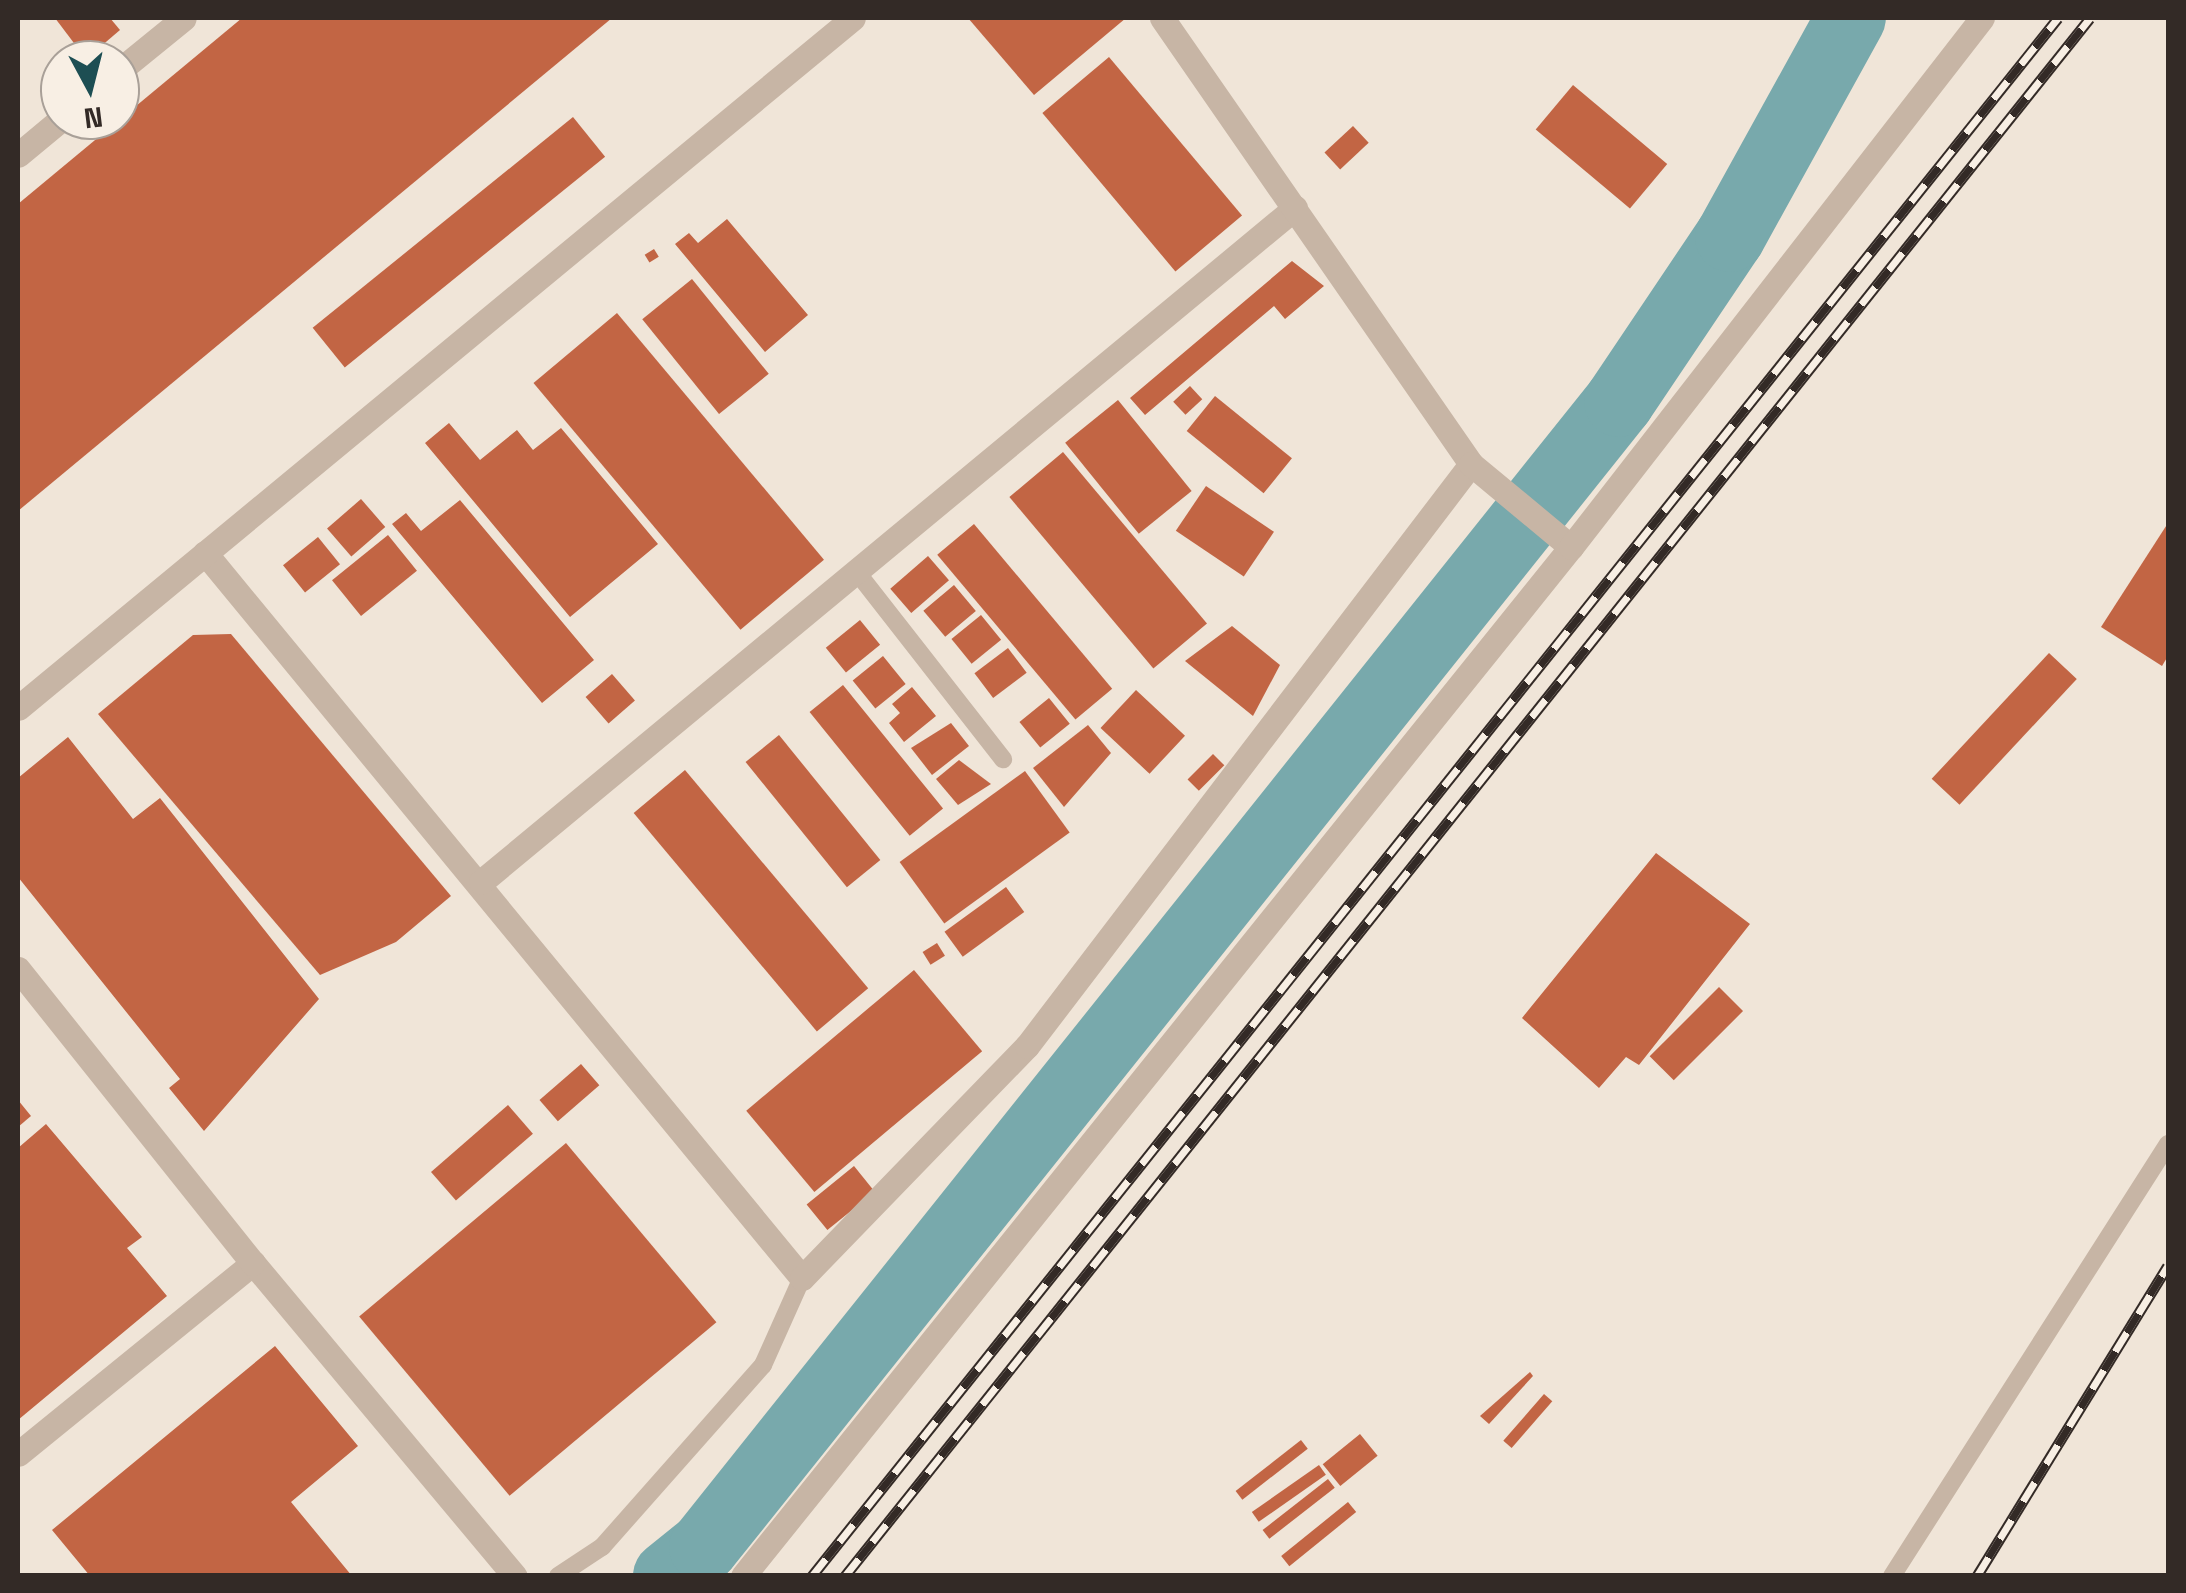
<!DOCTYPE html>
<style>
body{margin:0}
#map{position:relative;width:2186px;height:1593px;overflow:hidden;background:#f0e5d8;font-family:"Space Grotesk",sans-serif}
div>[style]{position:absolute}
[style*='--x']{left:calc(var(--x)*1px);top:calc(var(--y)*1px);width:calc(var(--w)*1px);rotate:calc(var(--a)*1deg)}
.river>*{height:70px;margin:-35px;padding:0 35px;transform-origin:35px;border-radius:35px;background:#78a9ac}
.building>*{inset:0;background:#c26544;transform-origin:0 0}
.service>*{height:18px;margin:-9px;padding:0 9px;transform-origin:9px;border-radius:9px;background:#c7b5a5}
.minor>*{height:25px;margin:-12.5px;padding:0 12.5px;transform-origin:12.5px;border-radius:12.5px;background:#c7b5a5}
.tertiary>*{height:25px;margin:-12.5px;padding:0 12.5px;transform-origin:12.5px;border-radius:12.5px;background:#c7b5a5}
.rail>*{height:11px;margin-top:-5.5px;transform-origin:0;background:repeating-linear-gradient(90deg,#f8efe4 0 22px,#332a26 0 44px);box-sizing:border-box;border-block:2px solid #332a26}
span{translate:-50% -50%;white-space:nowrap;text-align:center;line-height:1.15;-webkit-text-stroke:8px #f8efe4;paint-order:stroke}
.frame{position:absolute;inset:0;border:20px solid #332a26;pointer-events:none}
.north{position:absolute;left:40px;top:40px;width:100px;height:100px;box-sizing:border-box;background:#f8efe4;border:2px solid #a9a098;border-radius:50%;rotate:173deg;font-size:28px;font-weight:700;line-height:40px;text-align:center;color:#332a26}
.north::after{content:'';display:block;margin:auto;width:35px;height:45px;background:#1d4e53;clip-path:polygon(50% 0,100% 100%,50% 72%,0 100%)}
</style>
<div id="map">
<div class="river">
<div style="--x:668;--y:1576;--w:46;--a:-38.9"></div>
<div style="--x:704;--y:1547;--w:1466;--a:-51.37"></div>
<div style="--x:1619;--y:402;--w:199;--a:-56.1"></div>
<div style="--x:1730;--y:237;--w:250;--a:-61.1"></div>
</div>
<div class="building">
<div style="clip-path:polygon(55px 18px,110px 18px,120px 30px,86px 59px)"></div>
<div style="clip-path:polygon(242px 18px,612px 18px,18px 511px,18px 204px)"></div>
<div style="clip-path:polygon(968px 18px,1126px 18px,1034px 95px)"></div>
<div style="left:1109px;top:57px;width:207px;height:87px;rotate:50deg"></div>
<div style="left:1573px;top:85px;width:123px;height:58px;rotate:40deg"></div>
<div style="left:573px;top:117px;width:51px;height:335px;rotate:51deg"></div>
<div style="left:1353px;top:126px;width:23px;height:39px;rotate:47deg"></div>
<div style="clip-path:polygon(727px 219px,808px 315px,765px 352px,675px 244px,689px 233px,698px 243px)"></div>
<div style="left:654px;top:249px;width:9px;height:11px;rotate:58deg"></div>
<div style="clip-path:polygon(1292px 261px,1324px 286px,1285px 319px,1274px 306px,1145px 415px,1130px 398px)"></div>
<div style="left:692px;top:279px;width:122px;height:64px;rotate:51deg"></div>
<div style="left:617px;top:313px;width:322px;height:109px;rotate:50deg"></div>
<div style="left:1190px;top:386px;width:18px;height:23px;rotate:47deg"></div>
<div style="left:1215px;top:396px;width:99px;height:45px;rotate:39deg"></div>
<div style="left:1118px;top:400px;width:117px;height:68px;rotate:51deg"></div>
<div style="clip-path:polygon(449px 423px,480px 460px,517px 430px,533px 450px,561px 428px,658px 544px,570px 617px,425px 443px)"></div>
<div style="left:1063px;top:452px;width:224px;height:70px;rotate:50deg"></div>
<div style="left:1206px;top:486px;width:82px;height:54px;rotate:34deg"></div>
<div style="left:361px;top:499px;width:37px;height:45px;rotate:49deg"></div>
<div style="clip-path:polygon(460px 500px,594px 660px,542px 703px,392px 524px,406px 513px,421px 531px)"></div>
<div style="clip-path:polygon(2168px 523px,2168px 656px,2162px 666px,2101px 627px)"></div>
<div style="left:974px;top:524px;width:215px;height:48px;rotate:50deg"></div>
<div style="left:388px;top:535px;width:46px;height:72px;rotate:51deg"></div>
<div style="left:318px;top:537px;width:35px;height:45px;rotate:51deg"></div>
<div style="left:928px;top:556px;width:32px;height:50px;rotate:49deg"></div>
<div style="left:954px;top:585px;width:34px;height:40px;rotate:50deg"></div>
<div style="left:981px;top:615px;width:32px;height:38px;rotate:51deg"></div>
<div style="left:860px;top:620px;width:32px;height:44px;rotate:51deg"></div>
<div style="clip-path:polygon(1232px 626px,1280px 665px,1253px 716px,1185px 661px)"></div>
<div style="clip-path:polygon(231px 634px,451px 896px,396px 942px,320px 975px,98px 714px,193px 635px)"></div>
<div style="left:1008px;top:648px;width:31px;height:42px;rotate:53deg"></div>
<div style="left:2049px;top:653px;width:38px;height:172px;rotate:43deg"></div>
<div style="left:883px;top:656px;width:36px;height:39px;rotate:51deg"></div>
<div style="left:612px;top:674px;width:35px;height:35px;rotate:49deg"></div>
<div style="left:843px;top:685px;width:159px;height:43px;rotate:51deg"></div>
<div style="clip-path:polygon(912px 687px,936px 716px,904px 742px,889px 723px,900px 713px,892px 704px)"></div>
<div style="left:1136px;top:690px;width:67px;height:52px;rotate:43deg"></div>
<div style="left:1049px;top:698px;width:33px;height:38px;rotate:51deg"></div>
<div style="clip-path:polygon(951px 723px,969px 746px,932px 775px,911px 748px)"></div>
<div style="clip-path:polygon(1088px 725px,1111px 753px,1064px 807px,1033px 768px)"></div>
<div style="left:779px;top:735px;width:161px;height:43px;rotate:51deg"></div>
<div style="clip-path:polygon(68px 737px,133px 819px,160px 798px,319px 999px,204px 1131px,169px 1088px,180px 1079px,18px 877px,18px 778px)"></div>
<div style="left:1213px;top:754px;width:16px;height:36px;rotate:45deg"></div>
<div style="clip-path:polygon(959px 760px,991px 784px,958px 805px,936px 779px)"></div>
<div style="left:685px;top:770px;width:285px;height:67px;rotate:50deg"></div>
<div style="left:1025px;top:771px;width:76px;height:155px;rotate:54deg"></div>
<div style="clip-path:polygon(1656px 853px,1750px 924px,1639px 1065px,1626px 1057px,1599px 1088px,1522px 1018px)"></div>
<div style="left:1006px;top:887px;width:31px;height:76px;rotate:54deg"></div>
<div style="left:937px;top:943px;width:15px;height:17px;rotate:58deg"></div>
<div style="left:914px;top:970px;width:106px;height:219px;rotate:50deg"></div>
<div style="left:1719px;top:987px;width:34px;height:98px;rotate:45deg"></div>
<div style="left:581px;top:1064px;width:28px;height:55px;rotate:49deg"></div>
<div style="clip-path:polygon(18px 1100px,31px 1116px,18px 1127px)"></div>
<div style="left:508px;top:1105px;width:38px;height:102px;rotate:49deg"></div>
<div style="clip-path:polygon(46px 1124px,142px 1237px,127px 1248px,167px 1296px,18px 1420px,18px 1148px)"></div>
<div style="left:566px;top:1143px;width:234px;height:270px;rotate:50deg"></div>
<div style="left:854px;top:1166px;width:33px;height:61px;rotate:51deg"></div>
<div style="clip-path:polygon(275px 1346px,358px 1446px,291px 1502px,352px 1576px,90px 1576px,52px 1530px)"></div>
<div style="clip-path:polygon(1530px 1372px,1533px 1376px,1489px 1424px,1480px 1416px)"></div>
<div style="left:1544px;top:1394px;width:11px;height:62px;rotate:41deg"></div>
<div style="left:1360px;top:1434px;width:28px;height:48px;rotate:51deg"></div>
<div style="left:1301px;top:1440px;width:11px;height:83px;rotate:52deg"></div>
<div style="left:1319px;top:1465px;width:12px;height:82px;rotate:55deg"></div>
<div style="left:1328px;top:1479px;width:11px;height:83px;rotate:52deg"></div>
<div style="left:1348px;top:1502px;width:13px;height:86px;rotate:51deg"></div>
</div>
<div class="service">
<div style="--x:856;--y:571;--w:239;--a:52"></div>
<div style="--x:558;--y:1576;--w:53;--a:-33.4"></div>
<div style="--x:602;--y:1547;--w:243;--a:-48.5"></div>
<div style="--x:763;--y:1365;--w:95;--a:-65.9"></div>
<div style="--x:1892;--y:1576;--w:513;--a:-57.43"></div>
</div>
<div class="minor">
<div style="--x:120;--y:70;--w:82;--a:-39.1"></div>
<div style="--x:18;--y:155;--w:55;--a:-39.8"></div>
<div style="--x:205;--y:553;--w:939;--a:50.53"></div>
<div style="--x:802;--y:1278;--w:323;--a:-45.9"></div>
<div style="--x:1027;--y:1046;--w:732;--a:-52.66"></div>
<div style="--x:481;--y:882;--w:1057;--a:-39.63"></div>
<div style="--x:18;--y:1454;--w:303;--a:-39.1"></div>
<div style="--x:253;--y:1263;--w:408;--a:50.1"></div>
</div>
<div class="tertiary">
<div style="--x:1162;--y:18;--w:543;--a:55.28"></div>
<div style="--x:1471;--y:464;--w:130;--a:39.7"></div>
<div style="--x:18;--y:708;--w:1083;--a:-39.57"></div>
<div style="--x:18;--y:969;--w:376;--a:51.4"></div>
<div style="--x:743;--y:1576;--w:1321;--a:-51.18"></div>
<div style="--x:1571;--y:547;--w:670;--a:-52.16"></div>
</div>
<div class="rail">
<div style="--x:812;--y:1576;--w:1995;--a:-51.35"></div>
<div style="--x:845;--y:1576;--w:1994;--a:-51.37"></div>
<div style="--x:1977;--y:1576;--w:364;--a:-58.4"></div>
</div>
<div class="frame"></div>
<div class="north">N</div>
</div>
